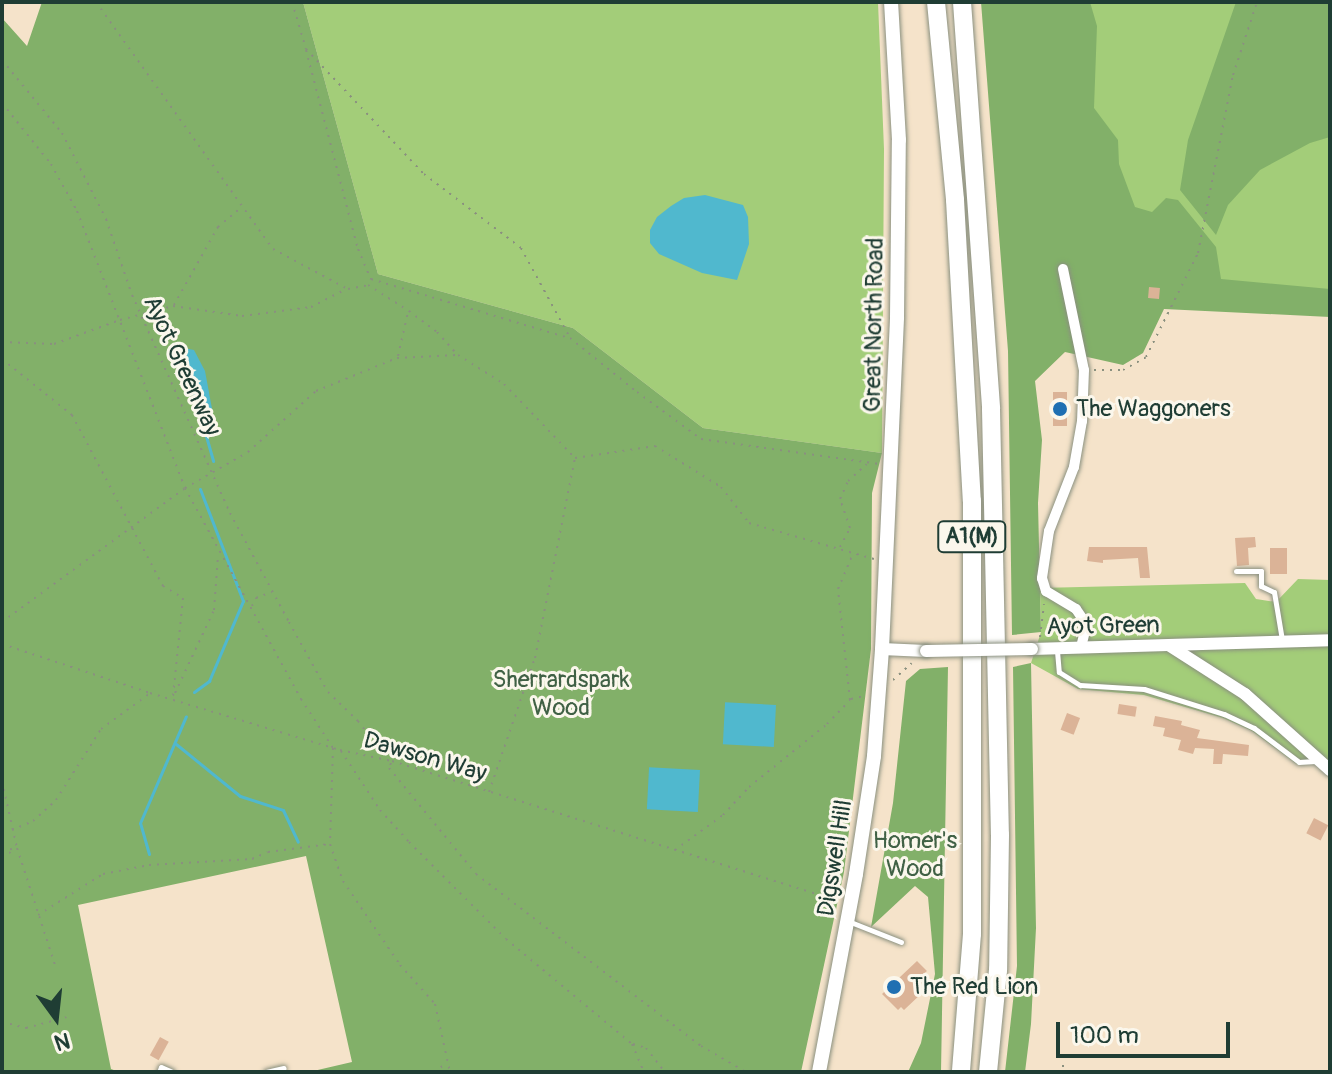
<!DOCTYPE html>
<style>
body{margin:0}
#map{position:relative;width:1332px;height:1074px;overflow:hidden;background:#f5e3ca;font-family:Pangolin,sans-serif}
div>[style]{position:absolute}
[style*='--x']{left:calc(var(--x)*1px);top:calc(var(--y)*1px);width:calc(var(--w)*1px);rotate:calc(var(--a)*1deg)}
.green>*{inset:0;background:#a3cd79}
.forest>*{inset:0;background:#82b069}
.water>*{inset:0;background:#50b8ce;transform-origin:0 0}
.stream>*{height:3px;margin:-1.5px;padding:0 1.5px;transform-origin:1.5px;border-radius:1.5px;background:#50b8ce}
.building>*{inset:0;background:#dbb397;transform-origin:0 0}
.path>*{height:2px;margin-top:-1px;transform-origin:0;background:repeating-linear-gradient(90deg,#8a907f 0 2px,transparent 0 8px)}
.roads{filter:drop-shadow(0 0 2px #8a907f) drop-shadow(0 0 2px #8a907f)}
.service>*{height:5px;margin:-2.5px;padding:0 2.5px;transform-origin:2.5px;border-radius:2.5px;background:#fff}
.minor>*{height:10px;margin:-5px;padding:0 5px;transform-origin:5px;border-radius:5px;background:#fff}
.tertiary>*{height:12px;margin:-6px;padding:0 6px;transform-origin:6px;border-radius:6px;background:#fff}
.secondary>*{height:14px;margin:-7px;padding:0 7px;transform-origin:7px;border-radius:7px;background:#fff}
.motorway>*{height:18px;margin:-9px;padding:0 9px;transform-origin:9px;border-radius:9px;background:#fff}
.bridges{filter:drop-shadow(0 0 2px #8a907f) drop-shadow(0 0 2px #8a907f)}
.tertiary-bridge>*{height:12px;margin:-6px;padding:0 6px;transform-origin:6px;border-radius:6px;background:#fff}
.dots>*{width:22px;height:22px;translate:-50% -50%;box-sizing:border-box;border:4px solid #fbf7ec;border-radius:50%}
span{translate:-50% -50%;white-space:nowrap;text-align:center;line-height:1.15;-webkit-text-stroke:6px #fbf7ec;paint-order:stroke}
.shield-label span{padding:2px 6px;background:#fbf7ec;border:2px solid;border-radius:6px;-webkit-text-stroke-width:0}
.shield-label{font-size:22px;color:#1f3d34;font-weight:700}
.street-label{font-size:24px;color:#1f3d34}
.poi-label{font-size:24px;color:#1f3d34}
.left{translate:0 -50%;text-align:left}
.park-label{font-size:24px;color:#406145}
.frame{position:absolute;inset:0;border:4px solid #1f3d34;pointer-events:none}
.north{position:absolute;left:16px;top:978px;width:80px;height:80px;-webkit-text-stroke:6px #fbf7ec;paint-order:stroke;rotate:165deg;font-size:22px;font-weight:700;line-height:32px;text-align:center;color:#1f3d34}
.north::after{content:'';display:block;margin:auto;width:28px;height:36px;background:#1f3d34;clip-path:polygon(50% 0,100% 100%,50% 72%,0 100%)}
.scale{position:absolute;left:1056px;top:1022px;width:174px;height:36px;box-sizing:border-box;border:4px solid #1f3d34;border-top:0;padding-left:10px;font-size:24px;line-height:28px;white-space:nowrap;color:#1f3d34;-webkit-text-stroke:6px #fbf7ec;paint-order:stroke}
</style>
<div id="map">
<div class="green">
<div style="clip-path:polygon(303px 2px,878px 2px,884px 149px,882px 453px,703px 428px,573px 328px,378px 274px)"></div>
<div style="clip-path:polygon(1038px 2px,1330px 2px,1330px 301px,1087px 277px)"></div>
<div style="clip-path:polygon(1298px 579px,1330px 580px,1330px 765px,1326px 762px,1298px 765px,1252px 731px,1223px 718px,1144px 695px,1078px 689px,1031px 663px,1041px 632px,1040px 588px,1245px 583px,1256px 599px,1276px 602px)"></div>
</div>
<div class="forest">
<div style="clip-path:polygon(42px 2px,303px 2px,378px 274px,573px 328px,703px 428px,882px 453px,872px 493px,871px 649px,844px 872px,801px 1072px,309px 1072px,352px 1062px,306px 856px,78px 905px,111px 1069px,119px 1072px,2px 1072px,2px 18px,27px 46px)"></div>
<div style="clip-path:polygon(981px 2px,1090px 2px,1097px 26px,1094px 108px,1118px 140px,1119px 164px,1135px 207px,1152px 212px,1166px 198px,1178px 200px,1216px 247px,1221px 279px,1330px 289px,1330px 317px,1164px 309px,1143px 353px,1123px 365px,1065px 352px,1035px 381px,1042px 440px,1038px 503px,1041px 632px,1012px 635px,1008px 351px)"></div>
<div style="clip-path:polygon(1236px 2px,1330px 2px,1330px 137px,1310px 143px,1260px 170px,1228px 205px,1216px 235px,1180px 190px,1188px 140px)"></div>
<div style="clip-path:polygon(1031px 663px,1036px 928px,1031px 1024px,1025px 1072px,1005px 1072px,1017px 966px,1013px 667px)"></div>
<div style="clip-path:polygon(948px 667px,941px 1072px,908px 1072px,921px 1043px,935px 974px,928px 897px,915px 886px,871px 927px,893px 803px,906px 681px,920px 669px)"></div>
</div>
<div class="water">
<div style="clip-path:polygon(705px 195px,743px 205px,748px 217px,749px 244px,737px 280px,702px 273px,659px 254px,650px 243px,650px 230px,657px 217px,671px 206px,684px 198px)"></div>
<div style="clip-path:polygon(178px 347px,194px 350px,205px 371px,213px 414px,206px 419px,201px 419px)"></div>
<div style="left:776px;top:705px;width:42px;height:51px;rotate:93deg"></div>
<div style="left:700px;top:770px;width:42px;height:51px;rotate:93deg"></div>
</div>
<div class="stream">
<div style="--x:206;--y:419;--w:17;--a:90"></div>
<div style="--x:206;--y:436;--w:26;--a:74"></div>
<div style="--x:194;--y:692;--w:19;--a:-36"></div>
<div style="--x:209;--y:681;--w:87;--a:-67"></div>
<div style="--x:243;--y:601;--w:120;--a:-111"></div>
<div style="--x:176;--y:744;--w:82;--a:39.1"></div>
<div style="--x:240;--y:796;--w:45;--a:18"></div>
<div style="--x:283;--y:810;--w:35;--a:65"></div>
<div style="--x:149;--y:854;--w:32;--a:-106"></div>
<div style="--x:140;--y:823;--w:116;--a:-66.7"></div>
</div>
<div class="building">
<div style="left:1149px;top:287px;width:11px;height:11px;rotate:5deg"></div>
<div style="left:1053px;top:392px;width:14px;height:34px"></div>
<div style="clip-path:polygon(1255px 537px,1256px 547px,1248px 548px,1249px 565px,1237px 566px,1235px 538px)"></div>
<div style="clip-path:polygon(1089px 547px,1147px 547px,1150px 578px,1140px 578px,1138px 558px,1103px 560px,1103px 563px,1087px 561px)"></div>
<div style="left:1270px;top:548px;width:17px;height:26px"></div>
<div style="left:1119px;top:704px;width:18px;height:10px;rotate:9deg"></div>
<div style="left:1067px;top:713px;width:14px;height:18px;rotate:21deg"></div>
<div style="clip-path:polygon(1155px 716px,1182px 721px,1181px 725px,1200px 730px,1197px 738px,1249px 745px,1248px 756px,1223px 754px,1222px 764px,1213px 764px,1214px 749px,1195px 748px,1193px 754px,1178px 750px,1181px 740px,1163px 736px,1165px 728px,1153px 726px)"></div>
<div style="left:1314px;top:818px;width:16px;height:17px;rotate:27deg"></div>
<div style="clip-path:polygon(917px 961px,927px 971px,923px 974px,927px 978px,917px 988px,922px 993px,904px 1010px,901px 1007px,898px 1010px,882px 994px)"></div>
<div style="left:160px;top:1037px;width:10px;height:21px;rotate:29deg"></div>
</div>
<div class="path">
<div style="--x:96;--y:2;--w:304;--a:54.4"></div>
<div style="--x:273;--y:249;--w:85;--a:28.1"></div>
<div style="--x:348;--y:289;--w:20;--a:-11"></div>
<div style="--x:368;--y:285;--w:49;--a:32.4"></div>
<div style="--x:409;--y:311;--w:35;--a:37"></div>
<div style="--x:437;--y:332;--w:31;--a:48"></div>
<div style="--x:458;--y:355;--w:54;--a:32.2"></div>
<div style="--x:504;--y:384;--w:103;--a:46.2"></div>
<div style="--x:575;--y:458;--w:81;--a:-8.5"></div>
<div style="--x:655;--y:446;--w:78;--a:31.8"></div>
<div style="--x:721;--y:487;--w:46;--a:52.1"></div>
<div style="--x:749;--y:523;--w:130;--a:16.1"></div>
<div style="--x:292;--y:2;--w:49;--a:73.4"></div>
<div style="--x:306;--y:49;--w:172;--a:46.7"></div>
<div style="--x:424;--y:174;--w:122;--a:37.3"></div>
<div style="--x:521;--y:248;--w:102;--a:61.4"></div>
<div style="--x:570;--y:338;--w:86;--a:38.9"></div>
<div style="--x:637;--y:392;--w:79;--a:36.3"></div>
<div style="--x:701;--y:439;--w:180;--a:8"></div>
<div style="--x:306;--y:50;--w:206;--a:75.4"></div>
<div style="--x:358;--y:249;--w:33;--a:67"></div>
<div style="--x:371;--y:279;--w:207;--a:16.6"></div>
<div style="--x:2;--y:60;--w:94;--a:50.6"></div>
<div style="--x:62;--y:133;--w:97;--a:62.9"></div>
<div style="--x:106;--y:219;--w:80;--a:71.1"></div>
<div style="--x:132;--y:295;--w:239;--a:65.8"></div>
<div style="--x:230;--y:513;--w:124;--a:61.6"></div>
<div style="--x:289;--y:622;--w:80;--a:60.9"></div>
<div style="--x:328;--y:692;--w:42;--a:44"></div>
<div style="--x:358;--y:721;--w:46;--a:52.9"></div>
<div style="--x:2;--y:103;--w:78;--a:51.2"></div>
<div style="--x:51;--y:164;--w:54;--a:61"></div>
<div style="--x:77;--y:211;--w:297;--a:68.7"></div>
<div style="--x:185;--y:488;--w:241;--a:61.2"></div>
<div style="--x:301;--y:699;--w:59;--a:56.9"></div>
<div style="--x:333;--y:748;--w:96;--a:91.8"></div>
<div style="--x:330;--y:844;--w:39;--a:71"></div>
<div style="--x:343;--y:881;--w:102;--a:55.8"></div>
<div style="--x:400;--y:965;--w:52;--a:48.1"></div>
<div style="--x:435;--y:1004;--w:70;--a:77.6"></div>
<div style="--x:174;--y:305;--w:90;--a:-60.6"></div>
<div style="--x:218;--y:227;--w:31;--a:-40"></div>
<div style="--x:2;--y:342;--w:52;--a:2.2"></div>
<div style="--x:54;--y:344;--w:70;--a:-20"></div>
<div style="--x:120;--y:320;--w:55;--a:-14.8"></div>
<div style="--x:173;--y:306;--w:70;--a:8.2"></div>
<div style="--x:242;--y:316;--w:70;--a:-7.4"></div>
<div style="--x:311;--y:307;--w:38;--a:-27"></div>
<div style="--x:398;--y:356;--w:45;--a:-77.2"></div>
<div style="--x:2;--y:359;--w:90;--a:38.7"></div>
<div style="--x:72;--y:415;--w:194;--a:62"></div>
<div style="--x:163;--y:586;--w:23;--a:31"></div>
<div style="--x:183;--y:598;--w:100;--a:95.8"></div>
<div style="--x:1094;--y:370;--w:29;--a:0"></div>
<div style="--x:1123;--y:370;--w:26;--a:-29"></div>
<div style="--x:1146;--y:357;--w:116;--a:-63.4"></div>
<div style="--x:1198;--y:253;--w:181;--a:-78.9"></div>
<div style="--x:1233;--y:75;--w:77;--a:-71.8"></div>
<div style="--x:840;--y:547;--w:21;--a:-62"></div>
<div style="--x:850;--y:528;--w:31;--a:-109"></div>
<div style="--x:840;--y:499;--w:20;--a:-66"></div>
<div style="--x:848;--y:481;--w:25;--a:-42"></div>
<div style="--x:252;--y:606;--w:9;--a:-63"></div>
<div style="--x:256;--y:598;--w:17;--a:-21"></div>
<div style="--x:2;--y:622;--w:227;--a:-36.2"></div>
<div style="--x:185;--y:488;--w:73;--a:-29.7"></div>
<div style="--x:248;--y:452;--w:91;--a:-41.9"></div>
<div style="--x:316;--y:391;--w:87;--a:-22.2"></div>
<div style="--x:397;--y:358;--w:60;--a:-2.9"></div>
<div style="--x:1040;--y:637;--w:33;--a:-83"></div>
<div style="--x:2;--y:644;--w:156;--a:18.3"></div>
<div style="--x:150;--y:693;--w:198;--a:16.7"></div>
<div style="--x:340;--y:750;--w:53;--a:11.9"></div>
<div style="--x:392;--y:761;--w:467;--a:17.4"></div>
<div style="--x:893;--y:680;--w:25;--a:-42"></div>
<div style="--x:175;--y:693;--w:92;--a:-64.8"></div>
<div style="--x:214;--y:610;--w:54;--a:-85.8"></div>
<div style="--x:851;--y:699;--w:13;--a:-13"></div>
<div style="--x:341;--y:751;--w:71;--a:56.5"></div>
<div style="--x:380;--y:810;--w:43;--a:47.8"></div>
<div style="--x:409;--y:842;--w:137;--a:45"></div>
<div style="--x:506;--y:939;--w:164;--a:39.8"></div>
<div style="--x:632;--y:1044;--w:30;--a:67"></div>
<div style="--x:391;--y:763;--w:5;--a:112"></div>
<div style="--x:389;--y:768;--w:137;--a:50.6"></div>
<div style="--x:476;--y:874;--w:283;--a:37.4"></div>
<div style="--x:701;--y:1046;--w:52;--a:30"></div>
<div style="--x:2;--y:781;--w:69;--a:77.4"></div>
<div style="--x:17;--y:848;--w:123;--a:72"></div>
<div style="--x:489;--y:792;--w:142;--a:-71.1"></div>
<div style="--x:535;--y:658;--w:204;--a:-78.7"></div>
<div style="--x:12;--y:830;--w:23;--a:-23"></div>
<div style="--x:33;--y:821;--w:31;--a:-42"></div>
<div style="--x:56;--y:800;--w:84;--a:-57.6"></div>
<div style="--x:101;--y:729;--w:59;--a:-36.1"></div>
<div style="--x:2;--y:850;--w:11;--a:-5"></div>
<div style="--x:675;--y:850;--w:59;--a:-36.1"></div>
<div style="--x:723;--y:815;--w:38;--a:-47"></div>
<div style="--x:749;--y:787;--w:100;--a:-38.9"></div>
<div style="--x:827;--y:724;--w:33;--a:-46"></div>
<div style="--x:850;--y:700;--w:112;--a:-96.2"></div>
<div style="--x:838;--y:589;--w:39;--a:-67"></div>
<div style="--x:2;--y:857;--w:16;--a:-30"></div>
<div style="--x:38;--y:915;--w:77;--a:-32.2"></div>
<div style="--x:103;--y:874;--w:47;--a:-11.1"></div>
<div style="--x:149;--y:865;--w:103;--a:-3.3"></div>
<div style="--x:252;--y:859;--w:17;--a:-24"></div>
<div style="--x:268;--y:852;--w:62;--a:-7.5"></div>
<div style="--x:2;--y:1022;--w:25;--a:14"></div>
<div style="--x:26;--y:1028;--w:42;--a:-15"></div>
<div style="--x:633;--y:1044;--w:14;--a:17"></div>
<div style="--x:646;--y:1048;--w:31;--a:52"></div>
<div style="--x:1063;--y:1065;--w:7;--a:90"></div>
<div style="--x:434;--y:1072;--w:16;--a:-35"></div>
</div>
<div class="roads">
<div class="service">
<div style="--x:1236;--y:571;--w:25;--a:0"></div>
<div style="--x:1261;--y:571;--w:15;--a:90"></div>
<div style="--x:1261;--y:586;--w:14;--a:25"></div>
<div style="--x:1274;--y:592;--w:49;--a:80.5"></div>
<div style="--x:1057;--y:651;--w:21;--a:85"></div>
<div style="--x:1059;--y:672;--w:25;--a:32"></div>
<div style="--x:1080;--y:685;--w:64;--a:3.6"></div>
<div style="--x:1144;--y:689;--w:84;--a:17.4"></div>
<div style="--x:1224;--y:714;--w:33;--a:25"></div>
<div style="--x:1254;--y:728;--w:56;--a:37.1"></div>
<div style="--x:1299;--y:762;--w:16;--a:-4"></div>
<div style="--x:848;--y:921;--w:57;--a:21.6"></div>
<div style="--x:159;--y:1072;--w:5;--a:-68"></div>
<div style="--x:161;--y:1067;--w:12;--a:24"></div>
<div style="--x:266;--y:1072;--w:18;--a:-13"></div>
</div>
<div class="minor">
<div style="--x:1063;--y:269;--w:103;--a:78.3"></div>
<div style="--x:1084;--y:370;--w:51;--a:92.2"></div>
<div style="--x:1082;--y:421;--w:47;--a:99.9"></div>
<div style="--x:1074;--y:467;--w:69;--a:111.3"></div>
<div style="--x:1049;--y:531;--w:48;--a:98.5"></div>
<div style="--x:1042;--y:578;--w:14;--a:73"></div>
<div style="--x:1046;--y:591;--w:35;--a:31"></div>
<div style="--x:1076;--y:609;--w:11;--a:56"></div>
<div style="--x:1082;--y:618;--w:13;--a:77"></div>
<div style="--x:1085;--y:631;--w:16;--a:104"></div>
</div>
<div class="tertiary">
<div style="--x:1170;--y:646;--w:89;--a:32.6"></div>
<div style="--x:1245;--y:694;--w:114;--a:41.8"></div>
<div style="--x:882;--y:649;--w:44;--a:2.6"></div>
<div style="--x:1032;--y:649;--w:298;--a:-1.7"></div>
</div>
<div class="secondary">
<div style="--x:819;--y:1072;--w:201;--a:-79.4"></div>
<div style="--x:856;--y:874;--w:119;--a:-81.3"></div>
<div style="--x:874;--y:756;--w:107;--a:-85.7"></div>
<div style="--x:882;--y:649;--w:332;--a:-87.4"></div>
<div style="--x:897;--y:317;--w:177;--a:-89.4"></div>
<div style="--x:899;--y:140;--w:138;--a:-93.3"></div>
</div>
<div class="motorway">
<div style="--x:936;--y:2;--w:199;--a:84.5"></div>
<div style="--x:955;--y:200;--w:301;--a:86.8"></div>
<div style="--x:972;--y:501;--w:433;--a:90"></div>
<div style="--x:972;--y:934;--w:138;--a:94.6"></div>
<div style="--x:962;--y:2;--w:408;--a:85.9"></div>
<div style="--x:991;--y:409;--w:426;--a:88.8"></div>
<div style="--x:1000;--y:835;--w:135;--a:90.8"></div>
<div style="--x:998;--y:970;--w:102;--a:95.6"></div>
</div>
</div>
<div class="bridges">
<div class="tertiary-bridge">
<div style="--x:926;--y:651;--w:106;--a:-1.1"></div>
</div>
</div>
<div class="dots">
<div style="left:1060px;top:409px;background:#1f6fb2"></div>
<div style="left:894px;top:987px;background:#1f6fb2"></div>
</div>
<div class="shield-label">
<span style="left:972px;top:537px">A1(M)</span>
</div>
<div class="street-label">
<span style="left:874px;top:325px;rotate:-89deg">Great North Road</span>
<span style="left:182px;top:366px;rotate:65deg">Ayot Greenway</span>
<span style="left:1103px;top:626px;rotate:-1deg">Ayot Green</span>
<span style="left:425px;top:757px;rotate:16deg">Dawson Way</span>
<span style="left:835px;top:858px;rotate:-81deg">Digswell Hill</span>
</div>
<div class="poi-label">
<span class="left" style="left:1076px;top:409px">The Waggoners</span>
<span class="left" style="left:910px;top:987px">The Red Lion</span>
</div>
<div class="park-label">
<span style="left:561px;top:694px">Sherrardspark<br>Wood</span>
<span style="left:915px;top:855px">Homer's<br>Wood</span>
</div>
<div class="frame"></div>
<div class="north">N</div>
<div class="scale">100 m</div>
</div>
